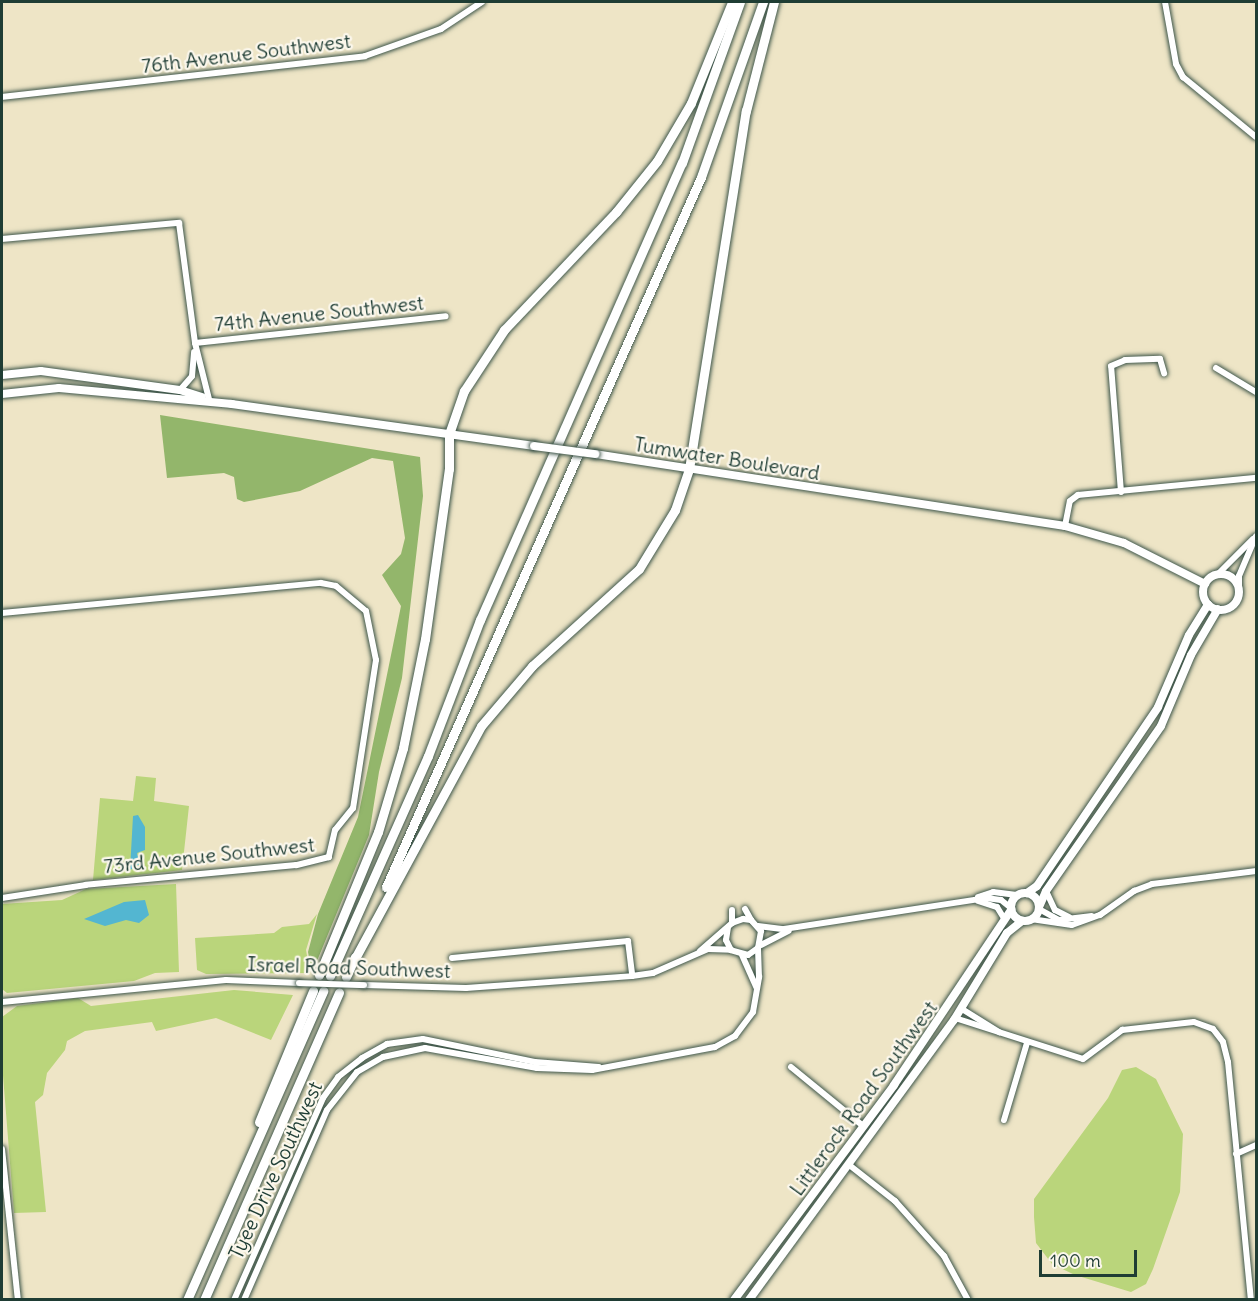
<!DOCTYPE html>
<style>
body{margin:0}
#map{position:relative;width:1258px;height:1301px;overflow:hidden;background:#eee5c6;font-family:Delius,sans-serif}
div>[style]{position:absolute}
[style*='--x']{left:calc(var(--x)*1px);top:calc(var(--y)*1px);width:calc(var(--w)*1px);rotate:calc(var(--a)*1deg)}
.green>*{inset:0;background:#bad57b}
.forest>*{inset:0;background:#93b66b}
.water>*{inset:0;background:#53b6d1}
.roads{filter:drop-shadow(0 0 2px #3e564a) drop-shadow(0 0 2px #3e564a)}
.minor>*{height:6px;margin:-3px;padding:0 3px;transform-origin:3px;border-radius:3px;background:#fff}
.major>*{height:8px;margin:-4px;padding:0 4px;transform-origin:4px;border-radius:4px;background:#fff}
.major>.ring{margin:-4px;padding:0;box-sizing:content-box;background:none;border:8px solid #fff;border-radius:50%}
.highway>*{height:9px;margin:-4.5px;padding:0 4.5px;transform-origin:4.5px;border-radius:4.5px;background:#fff}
.bridges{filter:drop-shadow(0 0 2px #3e564a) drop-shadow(0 0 2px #3e564a)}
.minor-bridge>*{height:6px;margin:-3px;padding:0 3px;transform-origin:3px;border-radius:3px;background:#fff}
.major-bridge>*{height:8px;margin:-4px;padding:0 4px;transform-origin:4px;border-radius:4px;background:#fff}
span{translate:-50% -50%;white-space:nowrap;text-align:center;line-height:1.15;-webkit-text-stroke:4.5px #fbf7ec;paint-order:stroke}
.street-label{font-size:20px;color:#1f3d34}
.frame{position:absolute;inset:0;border:3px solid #1f3d34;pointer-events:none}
.scale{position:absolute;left:1039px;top:1250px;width:98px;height:27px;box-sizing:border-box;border:3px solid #1f3d34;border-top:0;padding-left:8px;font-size:18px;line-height:21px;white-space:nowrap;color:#1f3d34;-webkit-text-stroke:4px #fbf7ec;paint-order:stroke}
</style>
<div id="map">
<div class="green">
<div style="clip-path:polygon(136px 776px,156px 778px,154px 801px,189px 806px,182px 870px,93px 880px,100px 798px,133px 801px)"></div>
<div style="clip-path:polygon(176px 884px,179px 972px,155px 973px,134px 981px,7px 993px,2px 989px,2px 904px,62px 900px,86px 889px)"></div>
<div style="clip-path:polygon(317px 914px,306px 950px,310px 973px,206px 974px,197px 970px,195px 938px,274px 933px,282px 927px,309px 924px)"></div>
<div style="clip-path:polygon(234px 990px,293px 995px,271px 1040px,216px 1018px,156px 1031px,152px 1022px,85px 1031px,67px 1041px,65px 1050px,47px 1073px,43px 1095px,35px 1102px,46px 1212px,14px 1213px,2px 1063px,2px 1017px,17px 1006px,78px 998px,91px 1006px)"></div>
<div style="clip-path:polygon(1136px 1067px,1156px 1079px,1183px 1134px,1180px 1192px,1153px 1269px,1146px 1284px,1131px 1292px,1075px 1275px,1052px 1264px,1036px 1243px,1034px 1217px,1034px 1199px,1108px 1098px,1122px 1070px)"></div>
</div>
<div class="forest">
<div style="clip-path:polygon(160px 415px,420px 457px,423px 496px,402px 678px,379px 772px,369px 835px,312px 973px,308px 952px,318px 914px,358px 817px,401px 606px,382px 575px,401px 554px,405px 538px,393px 461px,372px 458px,300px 491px,244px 502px,237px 499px,234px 477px,224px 473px,167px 478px)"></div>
</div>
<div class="water">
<div style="clip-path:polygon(138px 815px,145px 827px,145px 850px,137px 853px,140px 864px,130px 870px,133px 816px)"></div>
<div style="clip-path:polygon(145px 900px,149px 915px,139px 923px,126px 920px,105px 926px,84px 919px,124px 902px)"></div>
</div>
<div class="roads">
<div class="minor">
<div style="--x:1165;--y:2;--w:63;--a:79.9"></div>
<div style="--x:1176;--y:64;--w:15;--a:62"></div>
<div style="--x:1183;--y:77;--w:94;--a:39.4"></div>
<div style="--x:2;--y:97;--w:365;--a:-6.4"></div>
<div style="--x:365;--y:56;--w:81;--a:-19.6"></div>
<div style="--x:441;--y:29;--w:49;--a:-33.4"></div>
<div style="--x:2;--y:239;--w:178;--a:-5.2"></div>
<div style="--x:179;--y:223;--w:121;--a:82.4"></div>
<div style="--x:195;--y:343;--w:58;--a:76"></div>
<div style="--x:195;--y:343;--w:252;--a:-6.1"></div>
<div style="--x:1216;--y:368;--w:47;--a:31"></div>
<div style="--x:180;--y:390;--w:18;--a:-49"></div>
<div style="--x:192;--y:376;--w:24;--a:-85"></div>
<div style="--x:1121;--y:492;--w:126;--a:-94.5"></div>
<div style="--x:1111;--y:366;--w:15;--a:-23"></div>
<div style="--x:1125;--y:360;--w:35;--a:-2"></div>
<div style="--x:1160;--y:359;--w:15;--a:74"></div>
<div style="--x:1065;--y:526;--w:25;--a:-79"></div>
<div style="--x:1070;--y:501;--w:10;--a:-37"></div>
<div style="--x:1078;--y:495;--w:179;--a:-5.5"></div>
<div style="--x:1217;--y:575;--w:51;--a:-45"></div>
<div style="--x:1239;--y:589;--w:13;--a:-90"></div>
<div style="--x:1239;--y:576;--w:43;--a:-67"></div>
<div style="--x:2;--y:613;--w:320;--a:-5.4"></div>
<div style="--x:321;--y:583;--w:15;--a:11"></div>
<div style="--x:336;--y:586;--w:39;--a:40"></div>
<div style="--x:366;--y:611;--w:50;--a:78.5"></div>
<div style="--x:376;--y:660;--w:150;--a:98.8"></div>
<div style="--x:353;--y:808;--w:28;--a:129"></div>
<div style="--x:335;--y:830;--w:28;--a:103"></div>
<div style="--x:329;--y:857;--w:34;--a:166"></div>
<div style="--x:296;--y:865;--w:211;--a:174.6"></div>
<div style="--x:86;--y:885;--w:85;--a:171.2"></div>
<div style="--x:1046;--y:891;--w:21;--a:65"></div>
<div style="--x:1055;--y:910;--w:16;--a:27"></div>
<div style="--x:978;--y:897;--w:16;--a:-18"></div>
<div style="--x:993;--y:892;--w:24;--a:7"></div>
<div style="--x:978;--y:901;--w:20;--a:18"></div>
<div style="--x:997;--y:907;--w:15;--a:58"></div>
<div style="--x:745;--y:909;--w:13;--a:61"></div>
<div style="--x:1039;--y:909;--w:23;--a:29"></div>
<div style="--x:1059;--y:920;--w:33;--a:-7"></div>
<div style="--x:1031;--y:919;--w:41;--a:8.3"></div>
<div style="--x:1072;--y:925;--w:30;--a:-20"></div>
<div style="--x:1100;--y:915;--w:42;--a:-35.2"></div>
<div style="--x:1134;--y:891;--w:19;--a:-21"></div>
<div style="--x:1152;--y:884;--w:105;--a:-7.1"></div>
<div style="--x:732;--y:923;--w:13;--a:-90"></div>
<div style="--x:758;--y:926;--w:26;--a:7"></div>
<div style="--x:784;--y:929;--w:204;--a:-8.7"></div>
<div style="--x:986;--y:898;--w:15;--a:8"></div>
<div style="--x:1001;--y:900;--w:11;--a:38"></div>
<div style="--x:761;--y:945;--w:31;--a:-27"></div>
<div style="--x:700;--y:951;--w:43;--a:-41.2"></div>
<div style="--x:732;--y:923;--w:12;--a:-20"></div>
<div style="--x:743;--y:919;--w:8;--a:7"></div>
<div style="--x:751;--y:920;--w:15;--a:48"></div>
<div style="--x:761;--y:931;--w:17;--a:100"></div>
<div style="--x:758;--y:948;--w:12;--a:145"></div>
<div style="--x:748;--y:955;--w:18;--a:-164"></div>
<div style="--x:731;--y:950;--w:11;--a:-117"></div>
<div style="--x:726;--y:940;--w:12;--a:-81"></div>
<div style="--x:742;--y:955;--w:35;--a:66"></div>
<div style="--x:452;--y:958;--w:177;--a:-5.5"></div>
<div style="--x:628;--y:941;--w:35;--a:83"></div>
<div style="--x:364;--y:985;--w:102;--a:1.7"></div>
<div style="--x:466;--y:988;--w:166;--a:-4.1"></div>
<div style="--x:632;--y:976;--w:21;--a:-8"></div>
<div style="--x:653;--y:973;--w:60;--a:-23.6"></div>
<div style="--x:708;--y:949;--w:23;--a:2"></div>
<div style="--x:2;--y:1002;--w:225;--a:-5.6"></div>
<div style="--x:226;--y:980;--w:73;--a:2.4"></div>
<div style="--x:962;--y:1009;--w:44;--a:31.9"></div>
<div style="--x:955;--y:1018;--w:134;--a:17.8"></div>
<div style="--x:1083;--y:1059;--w:49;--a:-36.6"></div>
<div style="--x:1122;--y:1030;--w:72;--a:-6.3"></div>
<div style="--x:1194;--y:1022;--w:20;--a:20"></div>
<div style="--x:1213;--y:1029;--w:16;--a:52"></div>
<div style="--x:1223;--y:1042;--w:21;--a:76"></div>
<div style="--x:1228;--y:1062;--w:239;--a:84.5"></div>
<div style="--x:791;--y:1067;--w:93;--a:39.3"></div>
<div style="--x:1004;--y:1120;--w:80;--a:-73.4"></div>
<div style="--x:2;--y:1149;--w:152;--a:84"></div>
<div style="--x:1236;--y:1154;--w:22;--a:-24"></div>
<div style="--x:848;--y:1164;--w:60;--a:38.2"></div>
<div style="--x:895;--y:1201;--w:74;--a:48.3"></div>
<div style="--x:944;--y:1256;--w:50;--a:61.4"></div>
<div style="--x:234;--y:1300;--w:221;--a:-66.2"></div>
<div style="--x:323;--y:1098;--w:26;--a:-54"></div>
<div style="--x:338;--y:1077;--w:31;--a:-38"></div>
<div style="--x:362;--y:1058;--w:29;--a:-29"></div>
<div style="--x:387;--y:1044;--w:36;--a:-8"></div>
<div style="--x:423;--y:1039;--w:114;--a:11.6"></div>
<div style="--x:535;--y:1062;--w:64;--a:4.5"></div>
<div style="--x:244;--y:1300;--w:207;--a:-66.4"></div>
<div style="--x:327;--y:1110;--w:48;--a:-51.7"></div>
<div style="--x:357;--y:1072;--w:30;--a:-30"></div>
<div style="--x:383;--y:1057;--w:43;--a:-12.1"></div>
<div style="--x:425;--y:1048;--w:114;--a:10.1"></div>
<div style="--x:537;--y:1068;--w:55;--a:2.1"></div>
<div style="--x:592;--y:1070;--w:125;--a:-10.6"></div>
<div style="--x:715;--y:1047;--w:23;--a:-29"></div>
<div style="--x:735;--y:1036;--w:30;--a:-53"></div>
<div style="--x:753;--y:1012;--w:36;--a:-80"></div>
<div style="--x:759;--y:977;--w:29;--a:-92"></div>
</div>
<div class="major">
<div style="--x:2;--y:375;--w:39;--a:-6"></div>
<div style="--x:41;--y:371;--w:140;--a:7.8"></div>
<div style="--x:180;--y:390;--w:23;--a:18"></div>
<div style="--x:2;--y:394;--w:57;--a:-6"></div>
<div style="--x:59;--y:388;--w:174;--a:5.3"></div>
<div style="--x:232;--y:404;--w:305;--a:7.9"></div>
<div style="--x:595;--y:454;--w:475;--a:8.7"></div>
<div style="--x:1065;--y:526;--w:61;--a:16.1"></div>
<div style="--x:1124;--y:543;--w:91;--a:26.8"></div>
<div class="ring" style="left:1203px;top:574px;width:28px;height:28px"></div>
<div class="ring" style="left:1011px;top:893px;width:20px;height:20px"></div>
<div style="--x:1027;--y:893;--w:12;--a:-35"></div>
<div style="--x:1037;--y:886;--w:216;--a:-55.9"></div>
<div style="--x:1158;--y:707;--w:78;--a:-66.7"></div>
<div style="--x:1189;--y:635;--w:36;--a:-58"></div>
<div style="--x:1039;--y:907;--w:17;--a:-66"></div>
<div style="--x:1046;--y:891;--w:201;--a:-55.1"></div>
<div style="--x:1161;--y:726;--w:77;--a:-67.1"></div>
<div style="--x:1191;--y:655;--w:53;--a:-59.6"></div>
<div style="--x:734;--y:1300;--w:268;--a:-53.3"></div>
<div style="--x:894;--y:1085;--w:211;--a:-56.2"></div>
<div style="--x:749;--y:1300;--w:347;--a:-53.8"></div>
<div style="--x:954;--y:1020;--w:102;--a:-58.7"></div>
<div style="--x:1007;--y:933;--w:19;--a:-39"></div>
</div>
<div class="highway">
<div style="--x:386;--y:887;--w:777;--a:-66.07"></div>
<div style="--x:701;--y:177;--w:186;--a:-70.5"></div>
<div style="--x:353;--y:962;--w:268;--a:-61.5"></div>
<div style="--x:481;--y:726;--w:79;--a:-49.6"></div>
<div style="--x:532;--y:666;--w:144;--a:-42.2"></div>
<div style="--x:639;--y:569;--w:69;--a:-58.6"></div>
<div style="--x:675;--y:510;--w:43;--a:-71.1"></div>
<div style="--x:689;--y:469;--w:363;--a:-81"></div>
<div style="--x:746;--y:111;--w:113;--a:-75.6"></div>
<div style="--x:319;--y:975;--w:155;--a:-67.6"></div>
<div style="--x:378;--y:832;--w:88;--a:-73.4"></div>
<div style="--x:403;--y:748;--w:111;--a:-78.6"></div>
<div style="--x:425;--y:639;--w:172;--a:-82"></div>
<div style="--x:449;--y:469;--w:35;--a:-90"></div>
<div style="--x:449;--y:434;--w:46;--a:-70.8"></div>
<div style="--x:464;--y:391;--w:73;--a:-56.7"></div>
<div style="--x:504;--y:330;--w:163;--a:-46.5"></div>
<div style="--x:616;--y:212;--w:65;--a:-51.2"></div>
<div style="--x:657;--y:161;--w:67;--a:-59.6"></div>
<div style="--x:691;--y:103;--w:109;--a:-67.9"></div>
<div style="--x:330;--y:976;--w:241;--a:-66"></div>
<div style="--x:428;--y:756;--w:146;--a:-69.1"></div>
<div style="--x:480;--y:620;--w:500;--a:-66.2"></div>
<div style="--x:682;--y:163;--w:171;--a:-70.2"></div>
<div style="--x:346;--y:977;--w:22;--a:-66"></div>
<div style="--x:259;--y:1122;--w:142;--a:-67.6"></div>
<div style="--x:187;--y:1300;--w:338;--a:-66.2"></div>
<div style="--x:204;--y:1300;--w:336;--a:-66.3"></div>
</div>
</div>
<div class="bridges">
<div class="minor-bridge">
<div style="--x:299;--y:983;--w:65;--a:1.8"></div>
</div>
<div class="major-bridge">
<div style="--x:534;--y:446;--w:62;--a:7.5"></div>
</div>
</div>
<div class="street-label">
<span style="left:246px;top:53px;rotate:-7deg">76th Avenue Southwest</span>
<span style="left:319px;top:313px;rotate:-6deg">74th Avenue Southwest</span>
<span style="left:727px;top:458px;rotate:9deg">Tumwater Boulevard</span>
<span style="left:209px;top:855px;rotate:-6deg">73rd Avenue Southwest</span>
<span style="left:349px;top:967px;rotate:2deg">Israel Road Southwest</span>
<span style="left:863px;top:1098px;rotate:-54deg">Littlerock Road Southwest</span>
<span style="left:275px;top:1170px;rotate:-65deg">Tyee Drive Southwest</span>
</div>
<div class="frame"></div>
<div class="scale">100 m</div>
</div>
